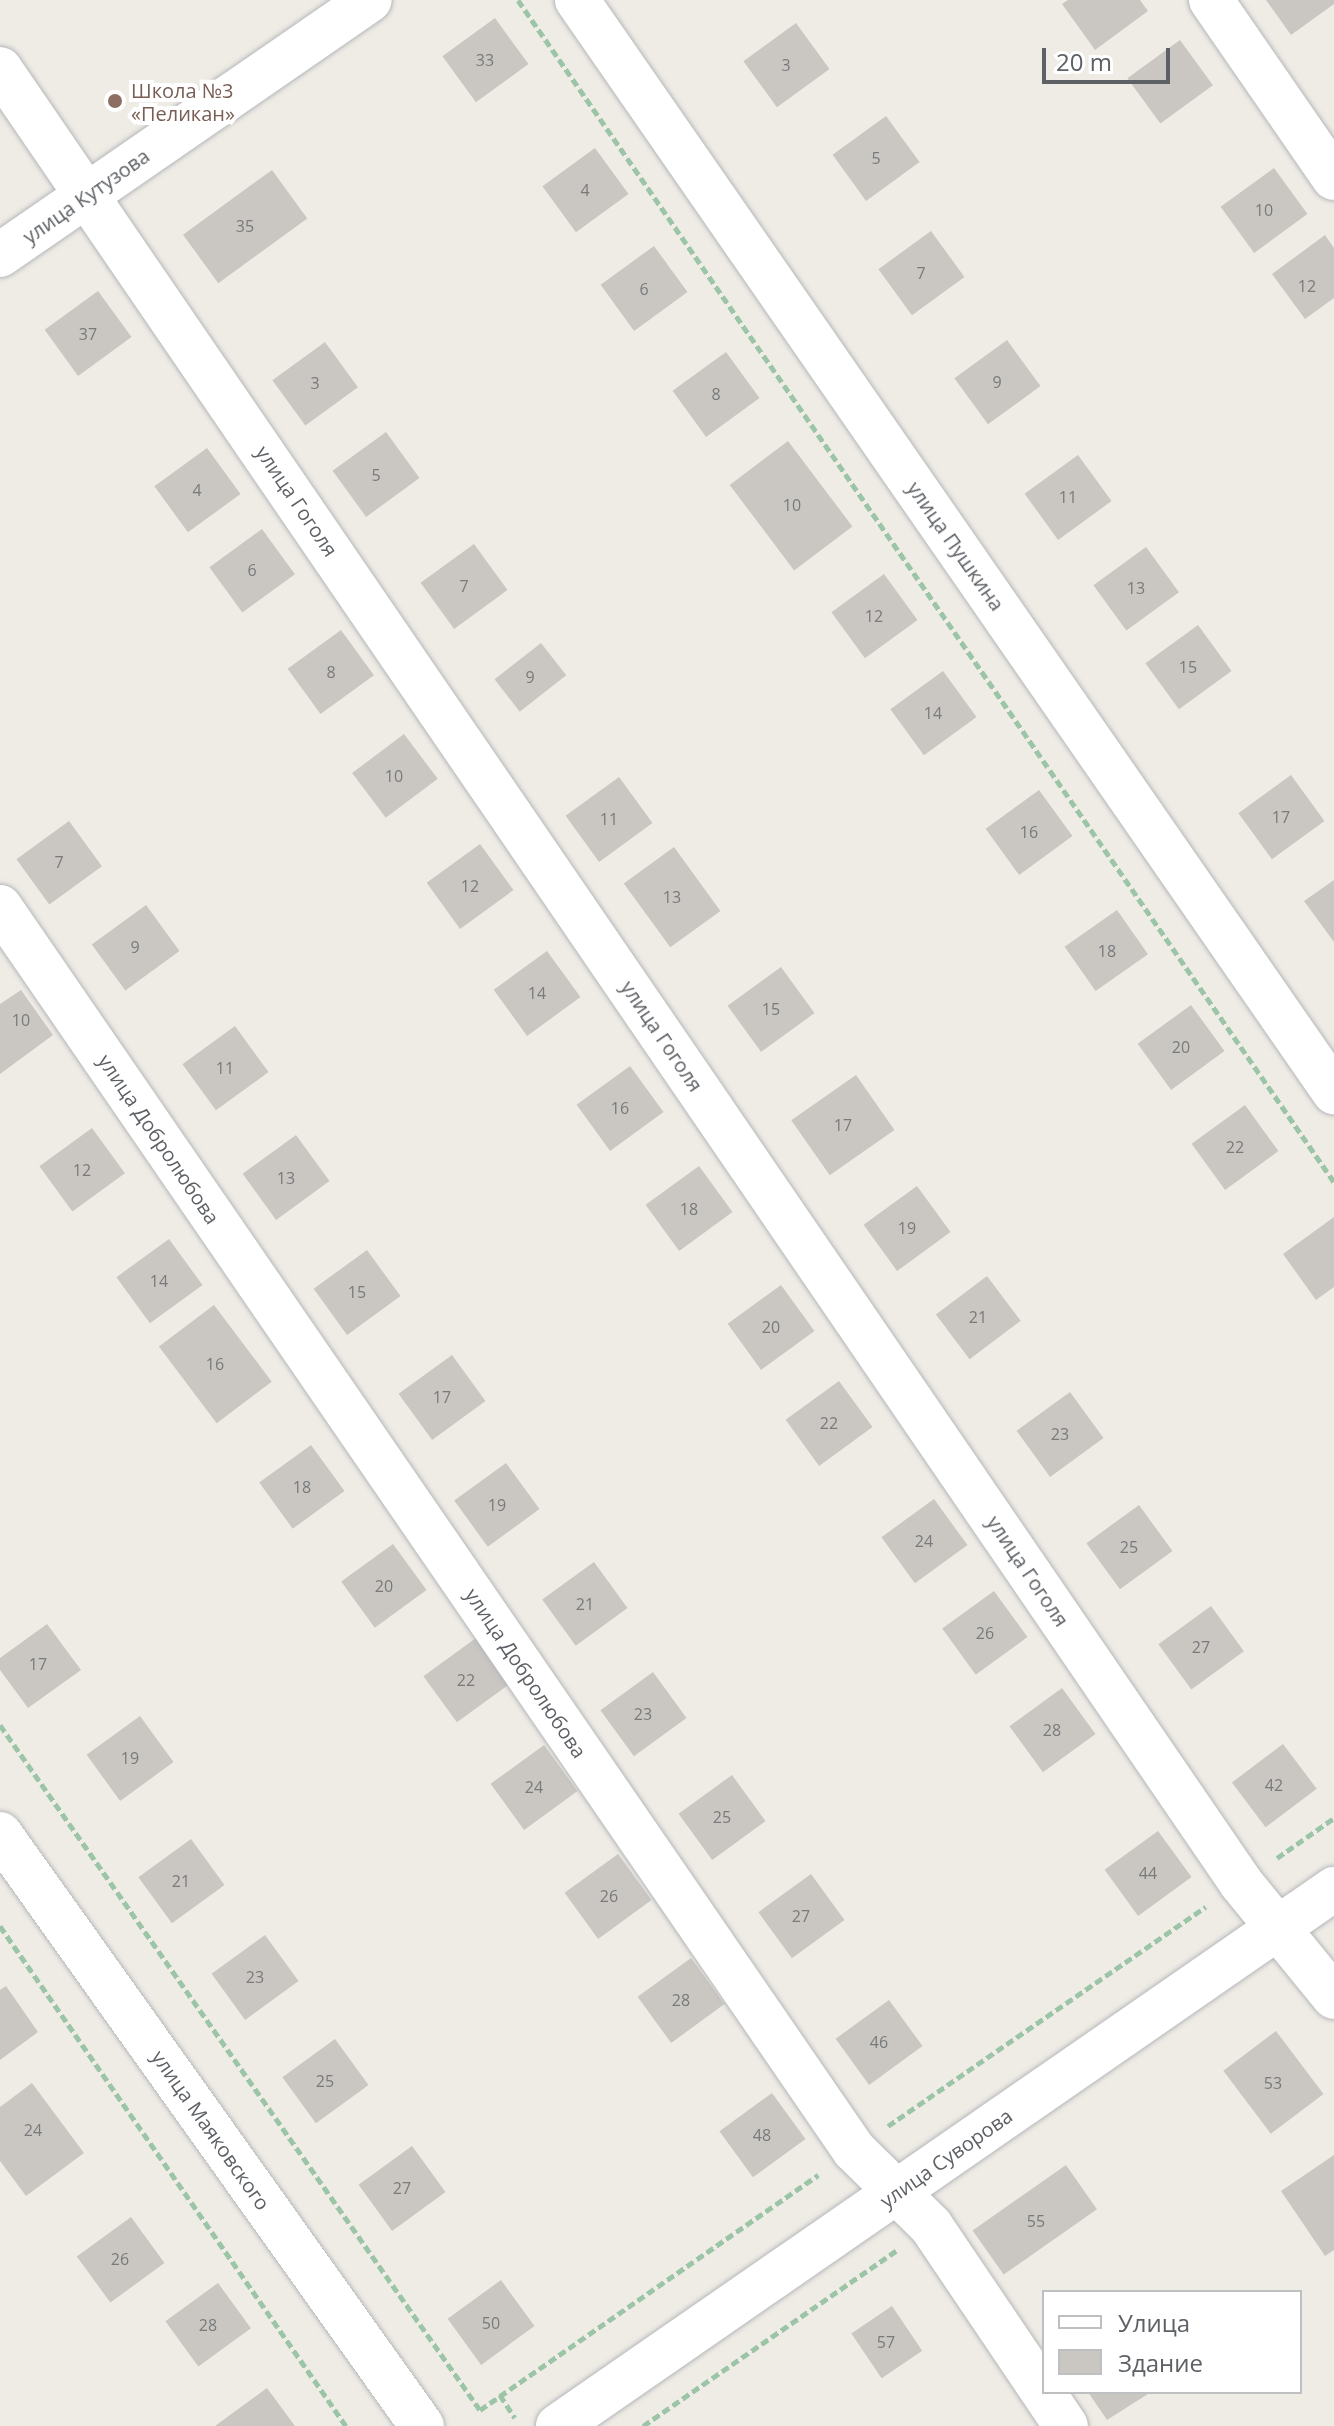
<!DOCTYPE html>
<meta charset="utf-8">
<style>
body{margin:0}
#map{position:relative;width:1334px;height:2426px;overflow:hidden;background:#efece5;font-family:"Open Sans",sans-serif}
div>[style]{position:absolute}
[style*='--x']{left:calc(var(--x)*1px);top:calc(var(--y)*1px);width:calc(var(--w)*1px);rotate:calc(var(--a)*1deg)}
.building>*{inset:0;background:#cac7c2;transform-origin:0 0}
.path>*{height:5px;margin-top:-2.5px;transform-origin:0;background:repeating-linear-gradient(90deg,#9cc5a8 0 8px,transparent 0 12px)}
.roads{filter:drop-shadow(0 0 2px #b5b7bb) drop-shadow(0 0 2px #b5b7bb)}
.minor>*{height:44px;margin:-22px;padding:0 22px;transform-origin:22px;border-radius:22px;background:#fff}
.dots>*{width:22px;height:22px;translate:-50% -50%;box-sizing:border-box;border:4px solid #fff;border-radius:50%}
span{translate:-50% -50%;white-space:nowrap;text-align:center;line-height:1.15;-webkit-text-stroke:8px #fff;paint-order:stroke}
.number-label{font-size:16px;color:#787a7c}
.number-label span{-webkit-text-stroke-width:0}
.education-label{font-size:20px;color:#785e54}
.left{translate:0 -50%;text-align:left}
.street-label{font-size:20px;color:#5d6065}
.legend{position:absolute;left:1042px;top:2290px;width:260px;height:104px;box-sizing:border-box;background:#fff;border:2px solid #bebfc1;margin:0;padding:10px 14px;list-style:none;font-size:24px;color:#5d6065}
.legend li{display:flex;align-items:center;gap:16px;height:40px}
.legend b{width:40px;border:2px solid #bebfc1}
.scale{position:absolute;left:1042px;top:48px;width:128px;height:36px;box-sizing:border-box;border:4px solid #5d6065;border-top:0;padding-left:10px;font-size:24px;line-height:28px;white-space:nowrap;color:#5d6065;-webkit-text-stroke:6px #fff;paint-order:stroke}
</style>
<div id="map">
<div class="building">
<div style="clip-path:polygon(1068px 0,1140px 0,1148px 11px,1095px 50px,1062px 4px)"></div>
<div style="clip-path:polygon(1266px 0,1334px 0,1334px 4px,1291px 35px)"></div>
<div style="left:495px;top:18px;width:57px;height:65px;rotate:54deg"></div>
<div style="left:796px;top:23px;width:57px;height:65px;rotate:54deg"></div>
<div style="left:1180px;top:40px;width:56px;height:65px;rotate:54deg"></div>
<div style="left:886px;top:116px;width:57px;height:66px;rotate:54deg"></div>
<div style="left:595px;top:148px;width:57px;height:65px;rotate:54deg"></div>
<div style="left:1274px;top:168px;width:57px;height:66px;rotate:54deg"></div>
<div style="left:272px;top:170px;width:60px;height:110px;rotate:54deg"></div>
<div style="left:931px;top:231px;width:57px;height:65px;rotate:54deg"></div>
<div style="clip-path:polygon(1325px 235px,1334px 248px,1334px 298px,1305px 319px,1272px 274px)"></div>
<div style="left:654px;top:246px;width:57px;height:66px;rotate:54deg"></div>
<div style="left:98px;top:291px;width:57px;height:66px;rotate:54deg"></div>
<div style="left:1007px;top:340px;width:57px;height:65px;rotate:54deg"></div>
<div style="left:325px;top:342px;width:56px;height:65px;rotate:54deg"></div>
<div style="left:726px;top:352px;width:57px;height:66px;rotate:54deg"></div>
<div style="left:386px;top:432px;width:57px;height:66px;rotate:54deg"></div>
<div style="left:788px;top:441px;width:107px;height:73px;rotate:53deg"></div>
<div style="left:207px;top:448px;width:57px;height:65px;rotate:54deg"></div>
<div style="left:1078px;top:455px;width:57px;height:66px;rotate:54deg"></div>
<div style="left:262px;top:529px;width:56px;height:65px;rotate:54deg"></div>
<div style="left:474px;top:544px;width:57px;height:66px;rotate:54deg"></div>
<div style="left:1146px;top:547px;width:56px;height:65px;rotate:54deg"></div>
<div style="left:884px;top:574px;width:57px;height:65px;rotate:54deg"></div>
<div style="left:1198px;top:625px;width:57px;height:65px;rotate:54deg"></div>
<div style="left:341px;top:630px;width:56px;height:66px;rotate:54deg"></div>
<div style="left:541px;top:643px;width:41px;height:59px;rotate:52deg"></div>
<div style="left:943px;top:671px;width:57px;height:65px;rotate:54deg"></div>
<div style="left:404px;top:734px;width:56px;height:65px;rotate:53deg"></div>
<div style="left:1291px;top:775px;width:57px;height:65px;rotate:54deg"></div>
<div style="left:619px;top:777px;width:57px;height:66px;rotate:54deg"></div>
<div style="left:1039px;top:790px;width:57px;height:66px;rotate:54deg"></div>
<div style="left:69px;top:821px;width:56px;height:65px;rotate:54deg"></div>
<div style="left:480px;top:844px;width:57px;height:66px;rotate:54deg"></div>
<div style="left:674px;top:847px;width:79px;height:62px;rotate:54deg"></div>
<div style="clip-path:polygon(1334px 880px,1334px 942px,1304px 901px)"></div>
<div style="left:146px;top:905px;width:57px;height:67px;rotate:54deg"></div>
<div style="left:1117px;top:910px;width:54px;height:64px;rotate:55deg"></div>
<div style="left:547px;top:951px;width:57px;height:66px;rotate:54deg"></div>
<div style="left:781px;top:967px;width:57px;height:66px;rotate:54deg"></div>
<div style="clip-path:polygon(21px 990px,53px 1035px,0 1074px,0 1004px)"></div>
<div style="left:1191px;top:1005px;width:57px;height:66px;rotate:54deg"></div>
<div style="left:235px;top:1026px;width:57px;height:65px;rotate:54deg"></div>
<div style="left:630px;top:1066px;width:57px;height:66px;rotate:54deg"></div>
<div style="left:856px;top:1075px;width:67px;height:79px;rotate:55deg"></div>
<div style="left:1245px;top:1105px;width:57px;height:66px;rotate:54deg"></div>
<div style="left:92px;top:1128px;width:56px;height:65px;rotate:54deg"></div>
<div style="left:296px;top:1135px;width:57px;height:66px;rotate:54deg"></div>
<div style="left:699px;top:1166px;width:57px;height:66px;rotate:54deg"></div>
<div style="left:917px;top:1186px;width:57px;height:66px;rotate:54deg"></div>
<div style="clip-path:polygon(1334px 1217px,1334px 1287px,1316px 1300px,1283px 1254px)"></div>
<div style="left:169px;top:1239px;width:57px;height:65px;rotate:54deg"></div>
<div style="left:367px;top:1250px;width:57px;height:66px;rotate:54deg"></div>
<div style="left:987px;top:1276px;width:56px;height:64px;rotate:53deg"></div>
<div style="left:781px;top:1285px;width:57px;height:66px;rotate:54deg"></div>
<div style="left:214px;top:1305px;width:96px;height:69px;rotate:53deg"></div>
<div style="left:452px;top:1355px;width:57px;height:66px;rotate:54deg"></div>
<div style="left:839px;top:1381px;width:57px;height:66px;rotate:54deg"></div>
<div style="left:1070px;top:1392px;width:57px;height:66px;rotate:54deg"></div>
<div style="left:311px;top:1445px;width:57px;height:64px;rotate:54deg"></div>
<div style="left:506px;top:1463px;width:57px;height:64px;rotate:54deg"></div>
<div style="left:934px;top:1499px;width:57px;height:65px;rotate:54deg"></div>
<div style="left:1139px;top:1505px;width:57px;height:65px;rotate:54deg"></div>
<div style="left:393px;top:1544px;width:57px;height:64px;rotate:54deg"></div>
<div style="left:594px;top:1562px;width:57px;height:64px;rotate:54deg"></div>
<div style="left:994px;top:1591px;width:57px;height:64px;rotate:54deg"></div>
<div style="left:1211px;top:1606px;width:56px;height:65px;rotate:54deg"></div>
<div style="clip-path:polygon(47px 1624px,81px 1670px,28px 1708px,0 1670px,0 1658px)"></div>
<div style="left:476px;top:1638px;width:57px;height:65px;rotate:54deg"></div>
<div style="left:653px;top:1672px;width:57px;height:65px;rotate:54deg"></div>
<div style="left:1062px;top:1688px;width:57px;height:65px;rotate:54deg"></div>
<div style="left:140px;top:1716px;width:57px;height:66px;rotate:54deg"></div>
<div style="left:1283px;top:1744px;width:56px;height:64px;rotate:53deg"></div>
<div style="left:544px;top:1745px;width:57px;height:66px;rotate:54deg"></div>
<div style="left:732px;top:1775px;width:57px;height:66px;rotate:54deg"></div>
<div style="left:1158px;top:1831px;width:57px;height:66px;rotate:54deg"></div>
<div style="left:191px;top:1839px;width:57px;height:65px;rotate:54deg"></div>
<div style="left:618px;top:1854px;width:57px;height:66px;rotate:54deg"></div>
<div style="left:811px;top:1874px;width:57px;height:65px;rotate:54deg"></div>
<div style="left:265px;top:1935px;width:57px;height:66px;rotate:54deg"></div>
<div style="left:691px;top:1958px;width:57px;height:66px;rotate:54deg"></div>
<div style="clip-path:polygon(6px 1986px,38px 2032px,0 2060px,0 1990px)"></div>
<div style="left:889px;top:2000px;width:57px;height:66px;rotate:54deg"></div>
<div style="left:1276px;top:2031px;width:79px;height:66px;rotate:53deg"></div>
<div style="left:335px;top:2039px;width:57px;height:65px;rotate:54deg"></div>
<div style="clip-path:polygon(32px 2083px,84px 2153px,26px 2196px,0 2161px,0 2107px)"></div>
<div style="left:772px;top:2093px;width:57px;height:65px;rotate:54deg"></div>
<div style="left:412px;top:2146px;width:57px;height:66px;rotate:54deg"></div>
<div style="clip-path:polygon(1334px 2155px,1334px 2250px,1325px 2256px,1281px 2191px)"></div>
<div style="left:1066px;top:2165px;width:54px;height:114px;rotate:55deg"></div>
<div style="left:131px;top:2217px;width:57px;height:67px;rotate:54deg"></div>
<div style="left:501px;top:2280px;width:57px;height:66px;rotate:54deg"></div>
<div style="left:218px;top:2283px;width:56px;height:65px;rotate:54deg"></div>
<div style="left:892px;top:2306px;width:54px;height:49px;rotate:56deg"></div>
<div style="clip-path:polygon(267px 2388px,295px 2426px,215px 2426px)"></div>
<div style="clip-path:polygon(1088px 2392px,1151px 2392px,1107px 2420px)"></div>
</div>
<div class="path">
<div style="--x:518;--y:0;--w:1436;--a:55.38"></div>
<div style="--x:0;--y:1725;--w:836;--a:54.98"></div>
<div style="--x:480;--y:2410;--w:412;--a:-34.8"></div>
<div style="--x:1277;--y:1858;--w:70;--a:-35.1"></div>
<div style="--x:0;--y:1926;--w:608;--a:55.32"></div>
<div style="--x:888;--y:2126;--w:386;--a:-34.6"></div>
<div style="--x:500;--y:2395;--w:27;--a:57"></div>
<div style="--x:643;--y:2426;--w:308;--a:-34.7"></div>
</div>
<div class="roads">
<div class="minor">
<div style="--x:577;--y:0;--w:1329;--a:55.27"></div>
<div style="--x:1211;--y:0;--w:216;--a:55.4"></div>
<div style="--x:0;--y:69;--w:2198;--a:55.62"></div>
<div style="--x:1241;--y:1883;--w:147;--a:50.8"></div>
<div style="--x:0;--y:255;--w:449;--a:-34.6"></div>
<div style="--x:0;--y:907;--w:1508;--a:55.51"></div>
<div style="--x:854;--y:2150;--w:108;--a:44.6"></div>
<div style="--x:931;--y:2226;--w:241;--a:56"></div>
<div style="--x:0;--y:1834;--w:727;--a:54.52"></div>
<div style="--x:558;--y:2426;--w:944;--a:-34.68"></div>
</div>
</div>
<div class="dots">
<div style="left:115px;top:101px;background:#8d6e63"></div>
</div>
<div class="number-label">
<span style="left:485px;top:60px">33</span>
<span style="left:786px;top:65px">3</span>
<span style="left:876px;top:158px">5</span>
<span style="left:585px;top:190px">4</span>
<span style="left:1264px;top:210px">10</span>
<span style="left:245px;top:226px">35</span>
<span style="left:921px;top:273px">7</span>
<span style="left:1307px;top:286px">12</span>
<span style="left:644px;top:289px">6</span>
<span style="left:88px;top:334px">37</span>
<span style="left:997px;top:382px">9</span>
<span style="left:315px;top:383px">3</span>
<span style="left:716px;top:394px">8</span>
<span style="left:376px;top:475px">5</span>
<span style="left:197px;top:490px">4</span>
<span style="left:1068px;top:497px">11</span>
<span style="left:792px;top:505px">10</span>
<span style="left:252px;top:570px">6</span>
<span style="left:464px;top:586px">7</span>
<span style="left:1136px;top:588px">13</span>
<span style="left:874px;top:616px">12</span>
<span style="left:1188px;top:667px">15</span>
<span style="left:331px;top:672px">8</span>
<span style="left:530px;top:677px">9</span>
<span style="left:933px;top:713px">14</span>
<span style="left:394px;top:776px">10</span>
<span style="left:1281px;top:817px">17</span>
<span style="left:609px;top:819px">11</span>
<span style="left:1029px;top:832px">16</span>
<span style="left:59px;top:862px">7</span>
<span style="left:470px;top:886px">12</span>
<span style="left:672px;top:897px">13</span>
<span style="left:135px;top:947px">9</span>
<span style="left:1107px;top:951px">18</span>
<span style="left:537px;top:993px">14</span>
<span style="left:771px;top:1009px">15</span>
<span style="left:21px;top:1020px">10</span>
<span style="left:1181px;top:1047px">20</span>
<span style="left:225px;top:1068px">11</span>
<span style="left:620px;top:1108px">16</span>
<span style="left:843px;top:1125px">17</span>
<span style="left:1235px;top:1147px">22</span>
<span style="left:82px;top:1170px">12</span>
<span style="left:286px;top:1178px">13</span>
<span style="left:689px;top:1209px">18</span>
<span style="left:907px;top:1228px">19</span>
<span style="left:159px;top:1281px">14</span>
<span style="left:357px;top:1292px">15</span>
<span style="left:978px;top:1317px">21</span>
<span style="left:771px;top:1327px">20</span>
<span style="left:215px;top:1364px">16</span>
<span style="left:442px;top:1397px">17</span>
<span style="left:829px;top:1423px">22</span>
<span style="left:1060px;top:1434px">23</span>
<span style="left:302px;top:1487px">18</span>
<span style="left:497px;top:1505px">19</span>
<span style="left:924px;top:1541px">24</span>
<span style="left:1129px;top:1547px">25</span>
<span style="left:384px;top:1586px">20</span>
<span style="left:585px;top:1604px">21</span>
<span style="left:985px;top:1633px">26</span>
<span style="left:1201px;top:1647px">27</span>
<span style="left:38px;top:1664px">17</span>
<span style="left:466px;top:1680px">22</span>
<span style="left:643px;top:1714px">23</span>
<span style="left:1052px;top:1730px">28</span>
<span style="left:130px;top:1758px">19</span>
<span style="left:1274px;top:1785px">42</span>
<span style="left:534px;top:1787px">24</span>
<span style="left:722px;top:1817px">25</span>
<span style="left:1148px;top:1873px">44</span>
<span style="left:181px;top:1881px">21</span>
<span style="left:609px;top:1896px">26</span>
<span style="left:801px;top:1916px">27</span>
<span style="left:255px;top:1977px">23</span>
<span style="left:681px;top:2000px">28</span>
<span style="left:879px;top:2042px">46</span>
<span style="left:325px;top:2081px">25</span>
<span style="left:1273px;top:2083px">53</span>
<span style="left:33px;top:2130px">24</span>
<span style="left:762px;top:2135px">48</span>
<span style="left:402px;top:2188px">27</span>
<span style="left:1036px;top:2221px">55</span>
<span style="left:120px;top:2259px">26</span>
<span style="left:491px;top:2323px">50</span>
<span style="left:208px;top:2325px">28</span>
<span style="left:886px;top:2342px">57</span>
</div>
<div class="education-label">
<span class="left" style="left:131px;top:102px">Школа №3<br>«Пеликан»</span>
</div>
<div class="street-label">
<span style="left:86px;top:196px;rotate:-35deg">улица Кутузова</span>
<span style="left:297px;top:501px;rotate:56deg">улица Гоголя</span>
<span style="left:956px;top:546px;rotate:55deg">улица Пушкина</span>
<span style="left:662px;top:1036px;rotate:56deg">улица Гоголя</span>
<span style="left:159px;top:1139px;rotate:56deg">улица Добролюбова</span>
<span style="left:1028px;top:1571px;rotate:56deg">улица Гоголя</span>
<span style="left:526px;top:1673px;rotate:56deg">улица Добролюбова</span>
<span style="left:211px;top:2130px;rotate:55deg">улица Маяковского</span>
<span style="left:946px;top:2158px;rotate:-35deg">улица Суворова</span>
</div>
<ul class="legend">
<li><b style="height:10px;background:#fff"></b>Улица</li>
<li><b style="height:22px;background:#cac7c2"></b>Здание</li>
</ul>
<div class="scale">20 m</div>
</div>
